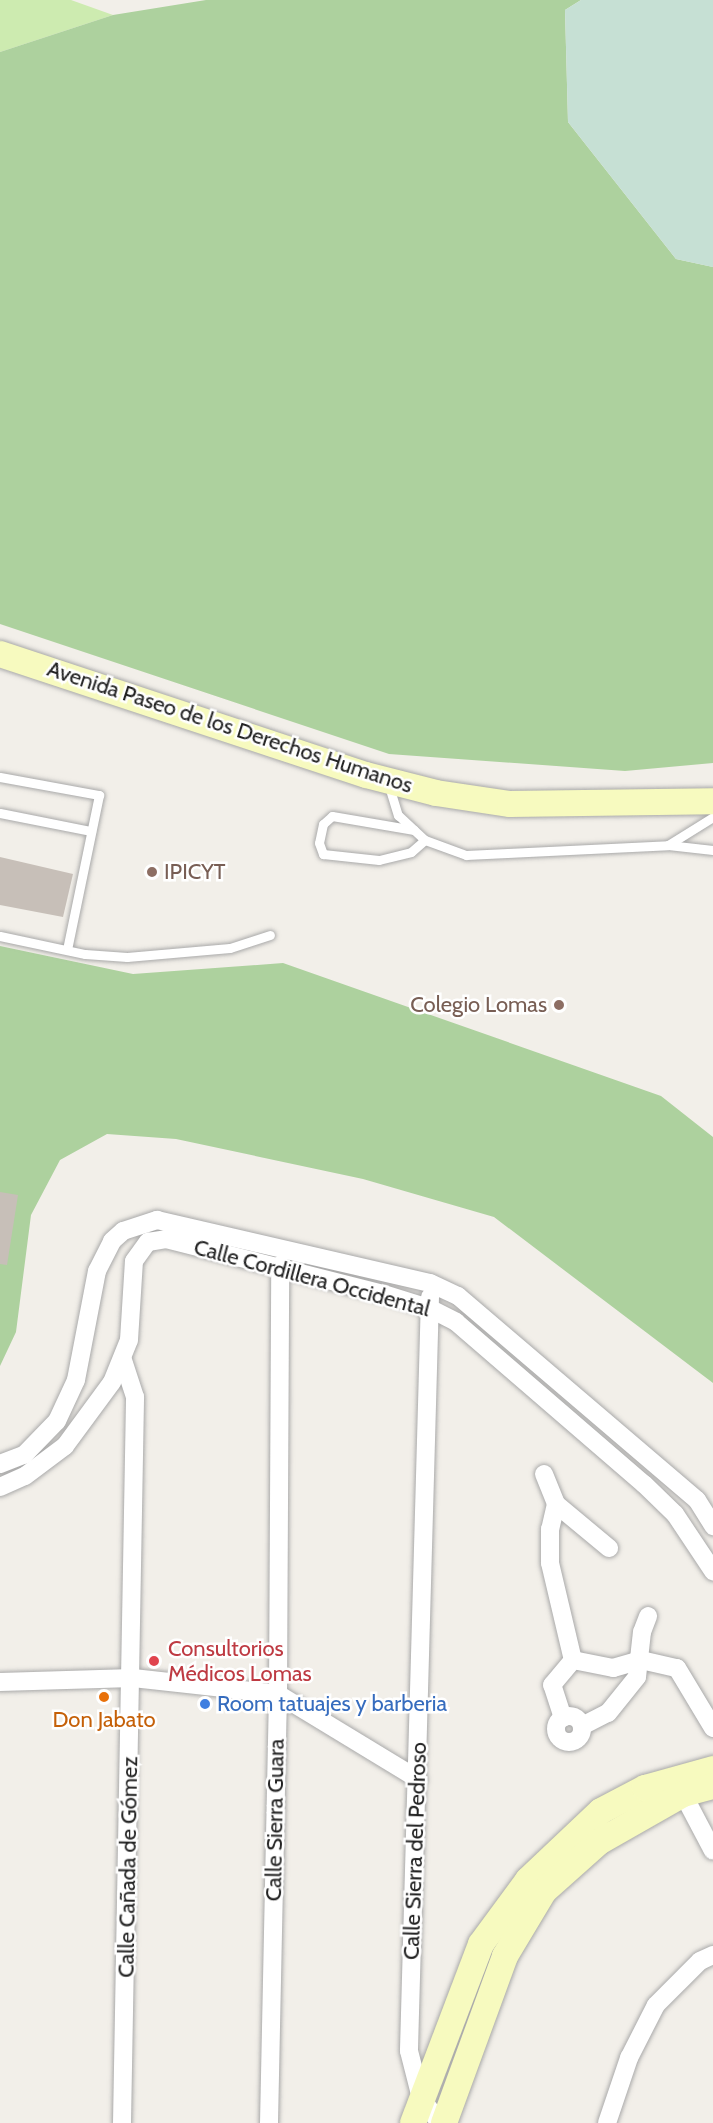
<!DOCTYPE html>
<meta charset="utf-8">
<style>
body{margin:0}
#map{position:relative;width:713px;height:2123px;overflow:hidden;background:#f2efe9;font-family:Cabin,sans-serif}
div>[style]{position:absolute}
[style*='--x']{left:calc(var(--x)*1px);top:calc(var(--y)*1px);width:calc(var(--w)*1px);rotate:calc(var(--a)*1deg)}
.grass>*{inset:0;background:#cdebb0}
.forest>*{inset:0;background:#add19e}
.wetland>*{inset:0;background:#c6e0d4}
.building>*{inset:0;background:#c7bfb8}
.roads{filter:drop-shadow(0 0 2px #a9a9a9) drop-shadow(0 0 2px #a9a9a9)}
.lane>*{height:9px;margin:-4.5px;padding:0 4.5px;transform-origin:4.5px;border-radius:4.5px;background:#fff}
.street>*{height:18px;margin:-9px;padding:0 9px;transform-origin:9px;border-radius:9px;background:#fff}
.street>.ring{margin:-9px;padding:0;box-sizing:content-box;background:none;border:18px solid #fff;border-radius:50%}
.secondary>*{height:26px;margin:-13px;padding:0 13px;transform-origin:13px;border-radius:13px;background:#f7fabf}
.dots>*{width:16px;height:16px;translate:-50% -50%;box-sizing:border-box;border:3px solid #fff;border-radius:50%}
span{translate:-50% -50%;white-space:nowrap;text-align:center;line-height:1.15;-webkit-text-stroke:5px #fff;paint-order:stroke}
.street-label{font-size:22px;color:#222}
.education-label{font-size:22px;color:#785e54}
.left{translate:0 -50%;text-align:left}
.right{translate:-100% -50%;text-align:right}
.health-label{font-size:22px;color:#be3a42}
.shop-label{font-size:22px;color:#366cbe}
.food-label{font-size:22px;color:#c56008}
</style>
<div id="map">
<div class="grass">
<div style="clip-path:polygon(0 0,71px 0,113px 15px,0 52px)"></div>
</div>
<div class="forest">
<div style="clip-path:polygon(206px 0,581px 0,565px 10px,568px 122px,676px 259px,713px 267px,713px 763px,625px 771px,389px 754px,0 624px,0 52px,113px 15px)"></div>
<div style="clip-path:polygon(0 946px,133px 974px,283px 963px,661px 1096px,713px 1137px,713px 1383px,494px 1217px,363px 1179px,176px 1139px,107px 1134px,60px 1160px,31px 1215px,16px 1332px,0 1366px)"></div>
</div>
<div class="wetland">
<div style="clip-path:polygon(581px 0,713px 0,713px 267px,676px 259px,568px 122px,565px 10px)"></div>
</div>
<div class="building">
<div style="clip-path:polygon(0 857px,73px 874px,63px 917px,0 905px)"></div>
<div style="clip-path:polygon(0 1192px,18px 1195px,7px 1265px,0 1264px)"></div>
</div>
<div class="roads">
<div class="lane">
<div style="--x:0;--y:777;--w:101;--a:10.3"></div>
<div style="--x:99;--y:795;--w:158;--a:101.7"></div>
<div style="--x:388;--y:783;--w:34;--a:73"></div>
<div style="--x:398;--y:815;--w:37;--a:43"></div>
<div style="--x:425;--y:840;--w:44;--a:20.1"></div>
<div style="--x:466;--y:855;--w:202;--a:-2.8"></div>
<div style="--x:668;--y:845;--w:53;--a:-31.9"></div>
<div style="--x:0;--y:813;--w:93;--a:11.2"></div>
<div style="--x:414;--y:830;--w:83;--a:-170.3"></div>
<div style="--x:332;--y:816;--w:12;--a:138"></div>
<div style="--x:323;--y:824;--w:19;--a:102"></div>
<div style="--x:319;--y:843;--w:12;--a:70"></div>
<div style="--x:323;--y:854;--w:56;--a:6.1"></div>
<div style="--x:379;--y:860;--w:33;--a:-14"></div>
<div style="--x:411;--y:852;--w:18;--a:-41"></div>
<div style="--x:668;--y:845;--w:45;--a:6.3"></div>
<div style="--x:0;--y:936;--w:87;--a:12"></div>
<div style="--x:85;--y:954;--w:42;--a:4.1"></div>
<div style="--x:127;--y:957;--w:103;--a:-5"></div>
<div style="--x:230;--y:948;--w:42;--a:-18"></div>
</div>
<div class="street">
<div style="--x:430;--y:1297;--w:754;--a:91.6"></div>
<div style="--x:409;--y:2051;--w:49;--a:75.7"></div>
<div style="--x:421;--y:2098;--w:31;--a:53"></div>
<div style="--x:0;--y:1464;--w:26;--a:-21"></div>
<div style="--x:24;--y:1455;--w:47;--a:-45.9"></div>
<div style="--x:57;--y:1421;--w:45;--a:-65.1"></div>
<div style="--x:76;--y:1380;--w:111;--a:-79.1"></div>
<div style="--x:97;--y:1271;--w:34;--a:-63"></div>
<div style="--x:112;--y:1241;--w:15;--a:-42"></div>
<div style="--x:123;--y:1231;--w:36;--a:-18"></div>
<div style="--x:157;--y:1220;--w:280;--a:13"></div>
<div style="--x:430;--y:1283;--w:31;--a:25"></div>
<div style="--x:458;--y:1296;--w:314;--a:40.5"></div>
<div style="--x:697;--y:1500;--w:31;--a:58"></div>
<div style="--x:544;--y:1474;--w:32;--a:68"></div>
<div style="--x:556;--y:1504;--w:69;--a:39.7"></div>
<div style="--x:0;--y:1487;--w:27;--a:-24"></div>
<div style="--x:25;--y:1476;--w:50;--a:-36.9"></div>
<div style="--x:65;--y:1446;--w:79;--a:-53.7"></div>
<div style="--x:112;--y:1382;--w:45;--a:-68"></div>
<div style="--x:129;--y:1340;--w:79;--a:-86.4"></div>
<div style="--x:134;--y:1261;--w:24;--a:-54"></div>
<div style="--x:148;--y:1242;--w:18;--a:-9"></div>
<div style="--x:166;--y:1239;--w:225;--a:14.2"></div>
<div style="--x:384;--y:1294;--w:47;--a:17.3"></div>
<div style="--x:429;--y:1308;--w:30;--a:27"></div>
<div style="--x:456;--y:1322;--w:248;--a:40.8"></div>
<div style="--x:644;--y:1484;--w:43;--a:44.1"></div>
<div style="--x:675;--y:1514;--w:69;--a:56.3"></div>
<div style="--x:556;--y:1504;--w:26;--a:103"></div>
<div style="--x:550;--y:1529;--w:34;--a:90"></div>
<div style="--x:550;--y:1563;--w:100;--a:76.7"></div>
<div style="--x:573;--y:1660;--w:41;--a:11.3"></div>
<div style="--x:613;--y:1668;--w:29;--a:-16"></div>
<div style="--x:641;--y:1660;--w:37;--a:13"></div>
<div style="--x:677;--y:1668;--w:70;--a:59"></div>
<div style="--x:0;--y:1682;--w:133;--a:-1.7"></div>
<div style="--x:133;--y:1678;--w:146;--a:6.3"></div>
<div style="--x:278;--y:1694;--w:164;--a:31.3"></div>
<div class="ring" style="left:556px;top:1716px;width:8px;height:8px"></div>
<div style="--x:563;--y:1718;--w:35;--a:-108"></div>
<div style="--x:552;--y:1685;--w:33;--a:-50"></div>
<div style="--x:582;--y:1726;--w:29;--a:-27"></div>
<div style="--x:608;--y:1713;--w:46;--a:-51.1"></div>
<div style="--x:637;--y:1677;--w:45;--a:-83.7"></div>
<div style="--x:642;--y:1632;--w:17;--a:-69"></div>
<div style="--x:683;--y:1794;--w:64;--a:62.2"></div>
<div style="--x:122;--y:2123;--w:726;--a:-88.97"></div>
<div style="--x:135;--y:1397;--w:39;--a:-108"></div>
<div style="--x:269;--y:2123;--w:429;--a:-88.8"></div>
<div style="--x:278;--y:1694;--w:429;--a:-89.7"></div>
<div style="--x:607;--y:2123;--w:69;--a:-71.3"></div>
<div style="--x:629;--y:2058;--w:59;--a:-63"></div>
<div style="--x:656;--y:2005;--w:62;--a:-45"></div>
<div style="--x:700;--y:1961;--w:14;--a:-25"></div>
</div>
<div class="secondary">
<div style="--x:0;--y:654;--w:385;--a:18.3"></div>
<div style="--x:366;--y:775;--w:72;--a:14.4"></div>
<div style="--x:436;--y:793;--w:75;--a:8.5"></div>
<div style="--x:510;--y:804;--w:203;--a:-0.8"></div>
<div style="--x:413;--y:2123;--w:191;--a:-69.2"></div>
<div style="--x:481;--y:1944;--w:79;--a:-53.7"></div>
<div style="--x:528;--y:1880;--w:100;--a:-43.4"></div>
<div style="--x:601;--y:1811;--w:50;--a:-27.6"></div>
<div style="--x:645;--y:1788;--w:71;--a:-15.6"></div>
<div style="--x:444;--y:2123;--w:178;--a:-69.9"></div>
<div style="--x:505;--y:1956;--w:76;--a:-59"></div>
<div style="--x:544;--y:1891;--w:74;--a:-41.7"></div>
<div style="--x:599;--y:1842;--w:97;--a:-29.7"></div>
<div style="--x:683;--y:1794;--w:31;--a:-15"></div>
</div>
</div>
<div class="dots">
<div style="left:152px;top:872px;background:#8d6e63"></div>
<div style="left:559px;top:1005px;background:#8d6e63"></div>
<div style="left:154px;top:1661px;background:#e0444e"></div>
<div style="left:104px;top:1697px;background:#e8710a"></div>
<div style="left:205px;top:1704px;background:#3f7fe0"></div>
</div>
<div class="street-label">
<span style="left:230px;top:727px;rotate:18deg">Avenida Paseo de los Derechos Humanos</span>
<span style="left:312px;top:1278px;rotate:15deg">Calle Cordillera Occidental</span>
<span style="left:275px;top:1820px;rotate:-89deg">Calle Sierra Guara</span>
<span style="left:415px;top:1851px;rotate:-88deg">Calle Sierra del Pedroso</span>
<span style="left:128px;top:1867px;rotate:-89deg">Calle Cañada de Gómez</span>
</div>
<div class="education-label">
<span class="left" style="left:164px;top:872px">IPICYT</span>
<span class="right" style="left:547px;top:1005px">Colegio Lomas</span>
</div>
<div class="health-label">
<span class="left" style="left:168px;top:1661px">Consultorios<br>Médicos Lomas</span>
</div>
<div class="shop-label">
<span class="left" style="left:217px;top:1704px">Room tatuajes y barberia</span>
</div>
<div class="food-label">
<span style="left:104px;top:1720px">Don Jabato</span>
</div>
</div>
